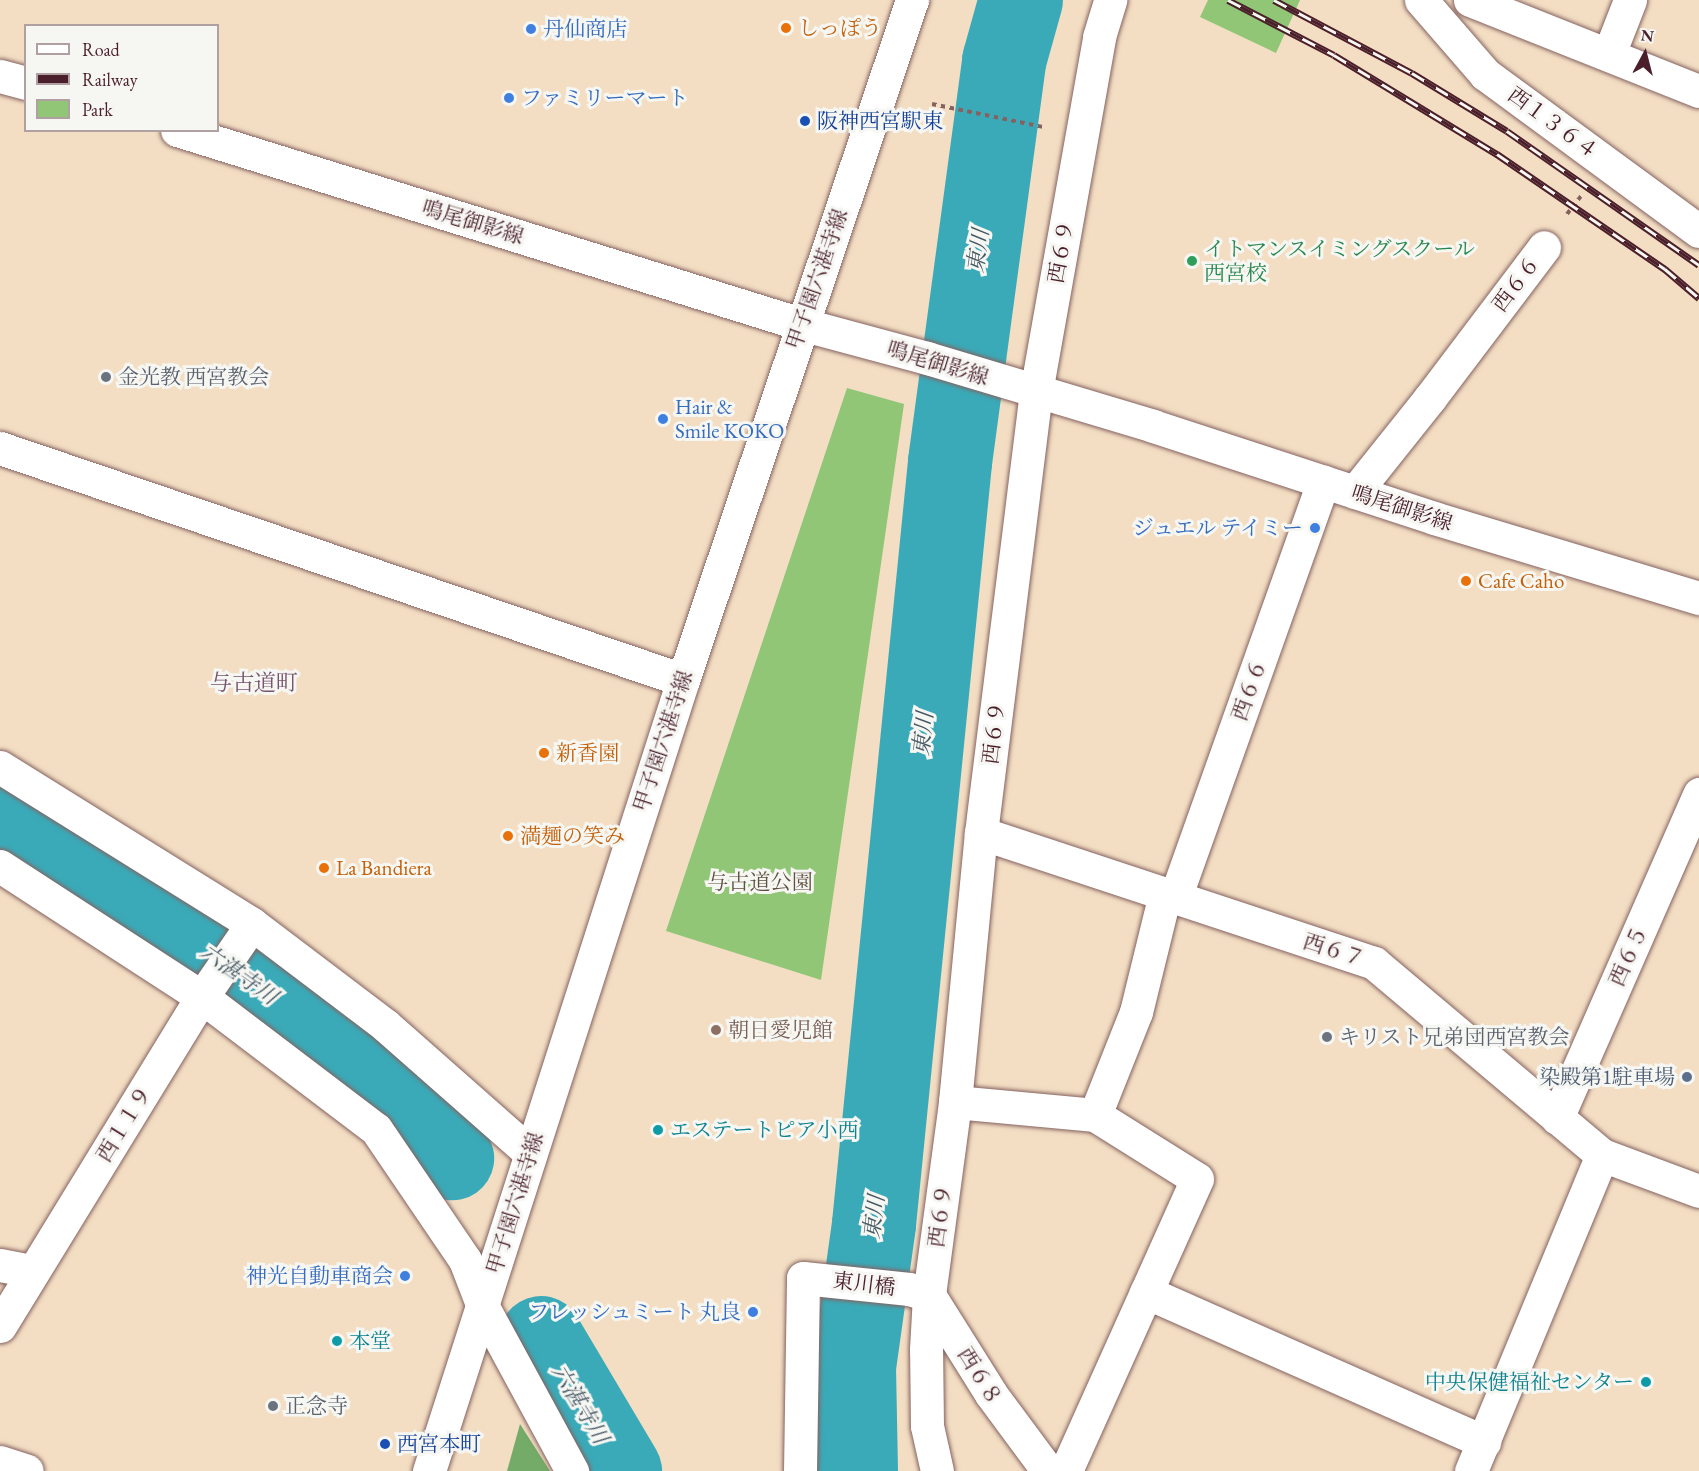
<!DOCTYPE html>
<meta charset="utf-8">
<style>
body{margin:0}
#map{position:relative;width:1699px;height:1471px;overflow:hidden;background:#f3dec3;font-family:"EB Garamond","Noto Serif JP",serif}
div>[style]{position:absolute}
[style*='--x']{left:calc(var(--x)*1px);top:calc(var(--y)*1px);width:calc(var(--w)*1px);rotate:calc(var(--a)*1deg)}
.green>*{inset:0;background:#91c677}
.forest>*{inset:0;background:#74ab68}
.river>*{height:84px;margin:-42px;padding:0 42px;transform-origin:42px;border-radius:42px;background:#3aaab8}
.path>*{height:4px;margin-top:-2px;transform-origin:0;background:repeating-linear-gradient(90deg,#856260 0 4.5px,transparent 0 9px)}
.roads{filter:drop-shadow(0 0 2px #856260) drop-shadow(0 0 2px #856260)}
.street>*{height:33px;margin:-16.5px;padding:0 16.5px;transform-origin:16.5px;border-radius:16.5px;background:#fff}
.secondary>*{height:33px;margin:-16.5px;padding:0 16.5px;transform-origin:16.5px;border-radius:16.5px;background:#fff}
.rail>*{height:7px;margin-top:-3.5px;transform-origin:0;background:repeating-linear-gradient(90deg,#f6f6f2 0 14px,#4a1f2b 0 28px);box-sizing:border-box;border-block:2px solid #4a1f2b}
.dots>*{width:16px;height:16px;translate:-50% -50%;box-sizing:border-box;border:3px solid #f6f6f2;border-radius:50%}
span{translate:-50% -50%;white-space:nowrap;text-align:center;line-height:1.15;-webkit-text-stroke:6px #f6f6f2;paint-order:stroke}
.food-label{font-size:21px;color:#c56008}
.left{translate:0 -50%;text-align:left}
.shop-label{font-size:21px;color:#366cbe}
.right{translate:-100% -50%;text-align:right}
.transit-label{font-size:21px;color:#164399}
.street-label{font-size:21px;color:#4a1f2b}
.leisure-label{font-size:21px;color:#27864d}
.worship-label{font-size:21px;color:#5b616d}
.park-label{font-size:21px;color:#5f5142}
.education-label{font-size:21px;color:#785e54}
.service-label{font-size:21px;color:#4e5e75}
.culture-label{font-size:21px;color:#0d838f}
.water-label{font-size:22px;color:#445763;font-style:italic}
.neighbourhood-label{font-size:22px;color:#75556e}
.legend{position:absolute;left:24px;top:24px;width:195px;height:108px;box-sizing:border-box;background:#f6f6f2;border:2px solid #b1a0a2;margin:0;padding:8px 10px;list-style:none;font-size:18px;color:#4a1f2b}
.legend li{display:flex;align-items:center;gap:12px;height:30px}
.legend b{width:30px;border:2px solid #b1a0a2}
.north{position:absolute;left:1615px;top:24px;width:60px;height:60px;-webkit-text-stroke:4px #f6f6f2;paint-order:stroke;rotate:7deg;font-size:16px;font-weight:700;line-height:24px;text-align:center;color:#4a1f2b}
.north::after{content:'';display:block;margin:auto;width:21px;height:27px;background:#4a1f2b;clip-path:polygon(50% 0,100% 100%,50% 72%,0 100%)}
</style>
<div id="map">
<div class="green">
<div style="clip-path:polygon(1208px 0,1300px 0,1276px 53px,1200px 17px)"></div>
<div style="clip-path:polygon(847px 388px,904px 404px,821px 980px,666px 931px)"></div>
</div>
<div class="forest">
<div style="clip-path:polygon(520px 1424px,550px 1471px,507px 1471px)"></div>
</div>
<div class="river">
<div style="--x:0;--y:823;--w:241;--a:31.6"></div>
<div style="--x:205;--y:949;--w:238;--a:36.1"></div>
<div style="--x:397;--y:1089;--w:47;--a:48.5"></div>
<div style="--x:428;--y:1124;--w:42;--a:54.8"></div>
<div style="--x:541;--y:1338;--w:155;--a:59.3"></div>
<div style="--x:856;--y:1471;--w:104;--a:-91.1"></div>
<div style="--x:854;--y:1367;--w:144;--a:-82"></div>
<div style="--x:874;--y:1224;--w:766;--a:-84.3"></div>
<div style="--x:950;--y:462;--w:405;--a:-82.3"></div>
<div style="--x:1004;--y:61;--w:63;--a:-74.4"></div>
</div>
<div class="path">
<div style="--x:932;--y:104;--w:113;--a:11.7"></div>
<div style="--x:1567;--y:214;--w:23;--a:-52"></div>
</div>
<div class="roads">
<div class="street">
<div style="--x:1421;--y:0;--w:98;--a:49.1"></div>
<div style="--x:1485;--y:74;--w:265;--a:36.3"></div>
<div style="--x:1470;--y:0;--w:246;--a:21.7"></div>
<div style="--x:1609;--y:54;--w:58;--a:-68.7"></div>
<div style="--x:0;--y:448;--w:721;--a:18.76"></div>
<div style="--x:1355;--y:492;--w:120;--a:-51.4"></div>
<div style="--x:1430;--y:398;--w:189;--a:-52.9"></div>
<div style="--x:0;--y:767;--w:297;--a:31.9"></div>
<div style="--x:252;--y:924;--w:167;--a:37.2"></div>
<div style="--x:385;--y:1025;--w:193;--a:41.4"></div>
<div style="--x:981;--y:833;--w:414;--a:18.3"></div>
<div style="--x:1374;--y:963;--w:298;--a:40.1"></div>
<div style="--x:1602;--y:1155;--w:103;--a:20.4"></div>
<div style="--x:0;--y:866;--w:241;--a:33"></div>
<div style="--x:202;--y:997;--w:218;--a:37.2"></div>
<div style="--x:376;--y:1129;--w:158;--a:55.8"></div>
<div style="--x:465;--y:1260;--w:50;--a:69"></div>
<div style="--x:1175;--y:898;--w:442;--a:-70.4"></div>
<div style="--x:955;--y:1102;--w:141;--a:5.3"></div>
<div style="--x:1095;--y:1115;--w:120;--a:32.1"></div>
<div style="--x:1197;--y:1179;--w:320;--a:114.2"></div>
<div style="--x:1095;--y:1115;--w:111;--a:-68.3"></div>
<div style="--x:1136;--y:1012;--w:122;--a:-76.2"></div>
<div style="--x:1557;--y:1118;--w:354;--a:-66.3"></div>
<div style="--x:0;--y:1265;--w:33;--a:11"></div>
<div style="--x:1146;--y:1292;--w:370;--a:23.9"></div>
<div style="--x:0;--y:1326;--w:386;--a:-58.5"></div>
<div style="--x:202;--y:997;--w:88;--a:-55.6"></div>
<div style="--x:800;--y:1471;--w:193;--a:-89.1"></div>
<div style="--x:803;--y:1278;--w:107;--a:5.9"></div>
<div style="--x:909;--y:1289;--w:21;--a:17"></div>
<div style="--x:929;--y:1295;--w:117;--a:57.9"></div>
<div style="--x:991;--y:1394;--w:96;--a:53.5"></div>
<div style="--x:937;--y:1471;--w:46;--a:-102.5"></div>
<div style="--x:927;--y:1426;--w:77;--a:-90.7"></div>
<div style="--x:926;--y:1349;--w:54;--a:-86.8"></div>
<div style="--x:929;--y:1295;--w:195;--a:-82.3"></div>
<div style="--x:955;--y:1102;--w:270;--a:-84.5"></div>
<div style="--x:981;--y:833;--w:444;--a:-82.9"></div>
<div style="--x:1036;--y:392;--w:361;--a:-79.9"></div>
<div style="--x:1099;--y:37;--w:39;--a:-73"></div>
<div style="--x:1471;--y:1471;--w:342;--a:-67.5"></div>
</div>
<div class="secondary">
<div style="--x:0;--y:76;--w:27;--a:15"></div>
<div style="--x:177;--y:130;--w:653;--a:17.27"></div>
<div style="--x:801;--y:324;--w:131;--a:15.1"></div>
<div style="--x:927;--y:358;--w:236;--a:16.7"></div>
<div style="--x:1153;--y:426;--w:296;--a:18.1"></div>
<div style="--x:1434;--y:518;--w:277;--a:16.8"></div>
<div style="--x:483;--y:1307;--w:187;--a:61.5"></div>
<div style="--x:0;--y:1462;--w:28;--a:18"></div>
<div style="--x:429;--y:1471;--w:831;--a:-72.2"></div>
<div style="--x:683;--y:680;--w:718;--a:-71.39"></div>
</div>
</div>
<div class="rail">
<div style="--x:1228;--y:0;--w:119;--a:27.4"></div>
<div style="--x:1334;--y:55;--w:191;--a:31.3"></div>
<div style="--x:1497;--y:154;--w:204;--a:34.4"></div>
<div style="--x:1665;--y:269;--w:45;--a:40.5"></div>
<div style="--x:1274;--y:0;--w:156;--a:27.9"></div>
<div style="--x:1412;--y:73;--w:111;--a:31.4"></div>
<div style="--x:1507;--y:131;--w:234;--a:34.9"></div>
</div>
<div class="dots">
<div style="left:786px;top:28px;background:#e8710a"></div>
<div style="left:531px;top:29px;background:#3f7fe0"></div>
<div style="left:509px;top:98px;background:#3f7fe0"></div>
<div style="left:805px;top:121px;background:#1a4fb4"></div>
<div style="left:1192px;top:261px;background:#2e9e5b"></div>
<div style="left:106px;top:377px;background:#6b7280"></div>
<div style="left:663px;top:419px;background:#3f7fe0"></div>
<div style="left:1315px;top:528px;background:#3f7fe0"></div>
<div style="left:1466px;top:581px;background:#e8710a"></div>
<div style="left:544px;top:753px;background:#e8710a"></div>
<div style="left:508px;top:836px;background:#e8710a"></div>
<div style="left:324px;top:868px;background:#e8710a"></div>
<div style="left:716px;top:1030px;background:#8d6e63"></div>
<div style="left:1327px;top:1037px;background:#6b7280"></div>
<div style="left:1687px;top:1077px;background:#5c6f8a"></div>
<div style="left:658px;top:1130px;background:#0f9aa8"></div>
<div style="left:405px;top:1276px;background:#3f7fe0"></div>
<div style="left:753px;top:1312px;background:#3f7fe0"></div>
<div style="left:337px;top:1341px;background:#0f9aa8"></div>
<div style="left:1646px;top:1382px;background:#0f9aa8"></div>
<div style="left:273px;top:1406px;background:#6b7280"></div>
<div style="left:385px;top:1444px;background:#1a4fb4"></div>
</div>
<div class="food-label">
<span class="left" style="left:798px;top:28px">しっぽう</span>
<span class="left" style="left:1478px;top:581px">Cafe Caho</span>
<span class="left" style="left:556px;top:753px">新香園</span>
<span class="left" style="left:520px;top:836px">満麺の笑み</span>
<span class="left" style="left:336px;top:868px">La Bandiera</span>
</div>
<div class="shop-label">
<span class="left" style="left:543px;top:29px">丹仙商店</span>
<span class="left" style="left:521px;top:98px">ファミリーマート</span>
<span class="left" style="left:675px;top:419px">Hair &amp;<br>Smile KOKO</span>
<span class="right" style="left:1303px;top:528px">ジュエル テイミー</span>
<span class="right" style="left:393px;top:1276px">神光自動車商会</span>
<span class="right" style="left:741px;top:1312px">フレッシュミート 丸良</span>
</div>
<div class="transit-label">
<span class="left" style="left:817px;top:121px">阪神西宮駅東</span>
<span class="left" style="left:397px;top:1444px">西宮本町</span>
</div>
<div class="street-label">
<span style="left:1553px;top:123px;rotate:36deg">西１３６４</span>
<span style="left:473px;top:222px;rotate:17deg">鳴尾御影線</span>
<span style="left:1061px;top:252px;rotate:-80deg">西６９</span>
<span style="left:817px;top:279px;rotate:-71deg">甲子園六湛寺線</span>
<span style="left:1516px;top:284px;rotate:-53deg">西６６</span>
<span style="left:938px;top:363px;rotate:17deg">鳴尾御影線</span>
<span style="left:1402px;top:508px;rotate:18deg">鳴尾御影線</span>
<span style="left:1249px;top:690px;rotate:-70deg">西６６</span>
<span style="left:994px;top:733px;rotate:-83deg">西６９</span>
<span style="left:663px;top:741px;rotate:-72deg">甲子園六湛寺線</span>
<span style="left:1334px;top:950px;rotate:18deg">西６７</span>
<span style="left:1628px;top:956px;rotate:-66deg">西６５</span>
<span style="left:124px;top:1124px;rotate:-58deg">西１１９</span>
<span style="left:515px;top:1203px;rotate:-73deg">甲子園六湛寺線</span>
<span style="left:940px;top:1216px;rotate:-82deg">西６９</span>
<span style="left:864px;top:1284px;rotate:7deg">東川橋</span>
<span style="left:980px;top:1376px;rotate:58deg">西６８</span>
</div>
<div class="leisure-label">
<span class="left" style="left:1204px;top:261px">イトマンスイミングスクール<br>西宮校</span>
</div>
<div class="worship-label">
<span class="left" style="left:118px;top:377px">金光教 西宮教会</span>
<span class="left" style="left:1339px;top:1037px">キリスト兄弟団西宮教会</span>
<span class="left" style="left:285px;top:1406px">正念寺</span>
</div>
<div class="park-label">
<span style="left:760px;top:882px">与古道公園</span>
</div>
<div class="education-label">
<span class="left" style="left:728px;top:1030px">朝日愛児館</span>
</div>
<div class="service-label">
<span class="right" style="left:1675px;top:1077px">染殿第1駐車場</span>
</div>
<div class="culture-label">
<span class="left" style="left:670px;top:1130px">エステートピア小西</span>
<span class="left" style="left:349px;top:1341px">本堂</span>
<span class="right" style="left:1634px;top:1382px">中央保健福祉センター</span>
</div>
<div class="water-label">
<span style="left:978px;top:251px;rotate:-82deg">東川</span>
<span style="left:923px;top:734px;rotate:-84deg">東川</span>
<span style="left:239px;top:974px;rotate:35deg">六湛寺川</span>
<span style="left:874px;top:1217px;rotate:-83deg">東川</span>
<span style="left:580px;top:1404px;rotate:59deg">六湛寺川</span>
</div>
<div class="neighbourhood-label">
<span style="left:254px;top:683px">与古道町</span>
</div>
<ul class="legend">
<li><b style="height:8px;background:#fff"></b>Road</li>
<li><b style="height:8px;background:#4a1f2b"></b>Railway</li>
<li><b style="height:16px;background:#91c677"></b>Park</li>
</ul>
<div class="north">N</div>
</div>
